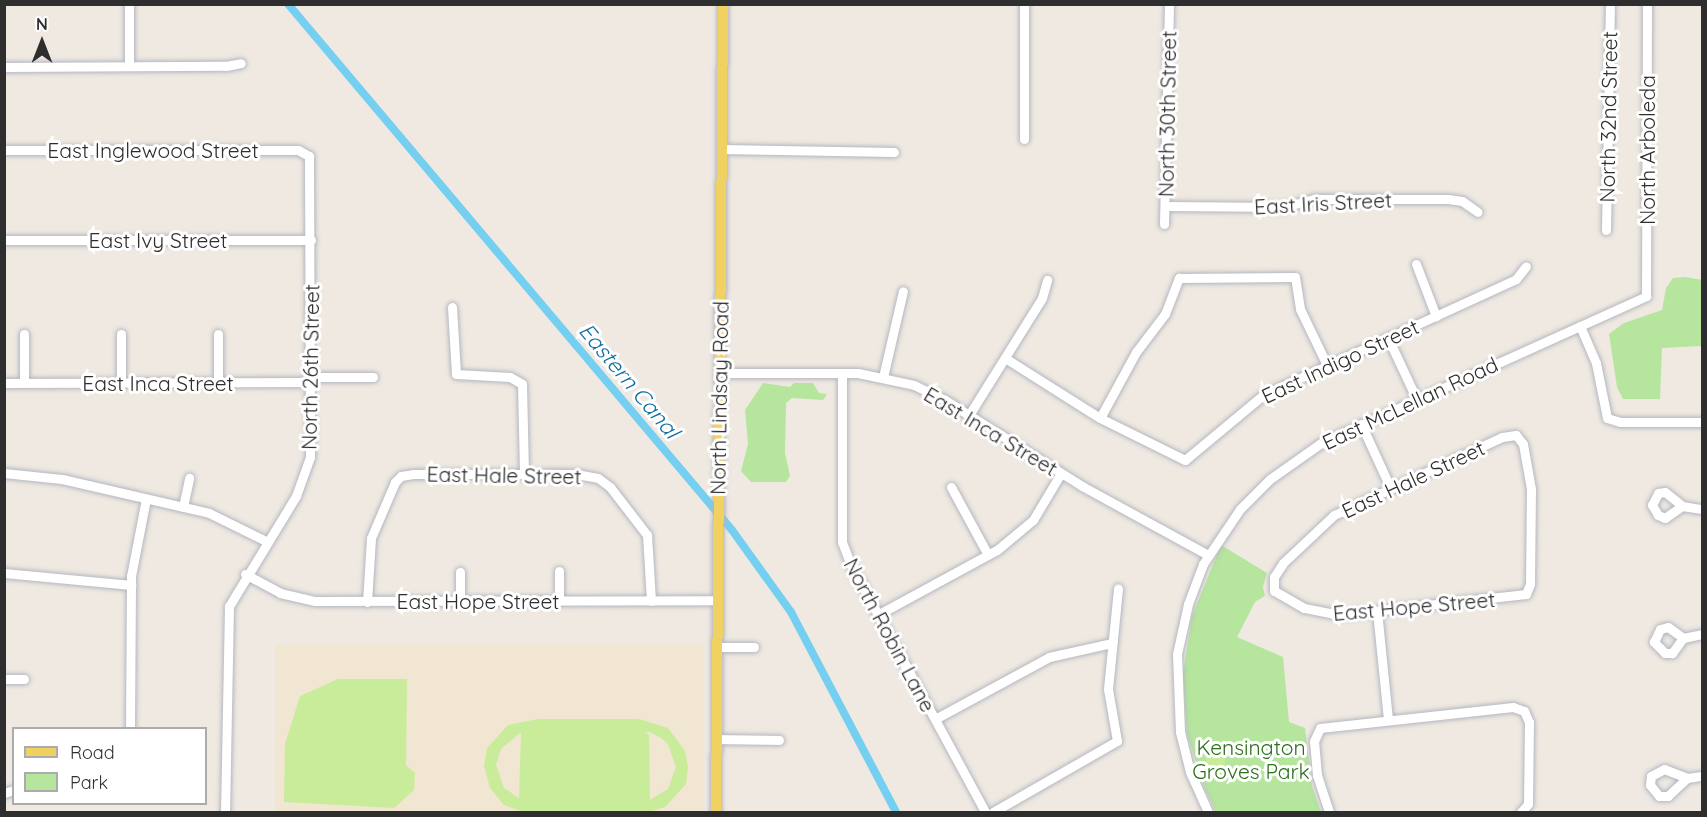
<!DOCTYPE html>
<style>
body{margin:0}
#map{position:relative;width:1707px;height:817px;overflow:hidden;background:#efe9e1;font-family:Quicksand,sans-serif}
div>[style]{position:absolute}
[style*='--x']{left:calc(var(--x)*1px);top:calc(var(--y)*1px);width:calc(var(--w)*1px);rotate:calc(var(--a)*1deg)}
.education>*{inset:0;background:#f0e6d1;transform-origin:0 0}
.green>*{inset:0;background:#b6e59e}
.pitch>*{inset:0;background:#c9ec9a;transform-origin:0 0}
.canal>*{height:8px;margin:-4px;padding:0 4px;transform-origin:4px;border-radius:4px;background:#75cff0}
.roads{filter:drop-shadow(0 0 2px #b4b7c1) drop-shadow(0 0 2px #b4b7c1)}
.minor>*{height:9px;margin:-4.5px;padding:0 4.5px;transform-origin:4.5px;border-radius:4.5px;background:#fff}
.major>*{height:10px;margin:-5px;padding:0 5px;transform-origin:5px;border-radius:5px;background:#f2d163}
span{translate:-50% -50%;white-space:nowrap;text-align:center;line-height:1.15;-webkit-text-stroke:6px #fff;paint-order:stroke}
.street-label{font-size:21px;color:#2e2e2e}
.park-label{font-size:21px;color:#2c6e1b}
.water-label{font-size:22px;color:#0d6fa3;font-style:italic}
.frame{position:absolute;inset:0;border:6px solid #2e2e2e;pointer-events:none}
.legend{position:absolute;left:12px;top:727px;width:195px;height:78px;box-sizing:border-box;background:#fff;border:2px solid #ababab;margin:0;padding:8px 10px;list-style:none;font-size:18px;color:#2e2e2e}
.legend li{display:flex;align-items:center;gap:12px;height:30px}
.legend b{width:30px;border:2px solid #ababab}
.north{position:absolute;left:12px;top:12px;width:60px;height:60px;-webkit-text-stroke:4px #fff;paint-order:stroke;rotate:0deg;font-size:16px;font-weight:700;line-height:24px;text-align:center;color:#2e2e2e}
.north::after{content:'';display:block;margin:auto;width:21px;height:27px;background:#2e2e2e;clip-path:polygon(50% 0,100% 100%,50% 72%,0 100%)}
</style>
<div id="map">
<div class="education">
<div style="left:704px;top:645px;width:167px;height:429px;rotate:90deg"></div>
</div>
<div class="green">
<div style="clip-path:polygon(1685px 277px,1702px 280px,1702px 346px,1662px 348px,1660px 399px,1623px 399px,1617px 387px,1609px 334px,1624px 323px,1662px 310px,1666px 288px,1673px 278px)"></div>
<div style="clip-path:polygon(763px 383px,790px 387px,794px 383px,813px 383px,819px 393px,827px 394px,823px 400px,792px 398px,786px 403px,785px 453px,790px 476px,786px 482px,751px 482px,741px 471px,748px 444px,745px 410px)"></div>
<div style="clip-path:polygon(1221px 545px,1267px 573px,1263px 587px,1265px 596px,1255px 602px,1237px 637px,1283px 657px,1289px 722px,1305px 728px,1312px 786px,1321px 812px,1216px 812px,1205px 789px,1187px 734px,1183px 674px,1192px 616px)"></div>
</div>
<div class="pitch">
<div style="clip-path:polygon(338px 679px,407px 679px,406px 765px,415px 773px,414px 790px,394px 808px,284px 802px,285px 744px,300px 696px)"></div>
<div style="clip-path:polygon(evenodd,639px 719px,668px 728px,685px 751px,688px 766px,686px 784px,665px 807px,649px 812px,523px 812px,504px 805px,490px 788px,484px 766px,487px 748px,508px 725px,538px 719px,639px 719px,644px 732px,650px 732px,661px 738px,668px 744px,676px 767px,668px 789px,650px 800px,649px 734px,644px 732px,639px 719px,520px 733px,521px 734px,519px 798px,504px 788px,496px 765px,501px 749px,520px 733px)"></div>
<div style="left:1207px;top:745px;width:19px;height:30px;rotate:3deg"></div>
</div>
<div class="canal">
<div style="--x:288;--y:4;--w:688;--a:49.83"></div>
<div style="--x:732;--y:530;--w:101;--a:54.3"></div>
<div style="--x:791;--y:612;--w:226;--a:62.3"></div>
</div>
<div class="roads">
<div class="minor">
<div style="--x:1024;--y:4;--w:135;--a:90"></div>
<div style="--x:129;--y:66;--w:62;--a:-90"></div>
<div style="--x:4;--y:67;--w:222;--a:-0.3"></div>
<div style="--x:226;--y:66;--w:15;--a:-11"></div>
<div style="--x:721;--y:149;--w:173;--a:1"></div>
<div style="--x:4;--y:150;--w:294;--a:0"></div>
<div style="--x:298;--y:150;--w:13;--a:29"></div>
<div style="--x:309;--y:156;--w:301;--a:89.8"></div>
<div style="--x:310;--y:457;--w:41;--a:109.7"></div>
<div style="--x:296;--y:496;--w:129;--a:121.3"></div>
<div style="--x:229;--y:606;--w:206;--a:91.1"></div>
<div style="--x:1165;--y:206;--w:119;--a:0.5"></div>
<div style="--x:1284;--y:207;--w:31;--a:-15"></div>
<div style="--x:1314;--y:199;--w:134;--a:0"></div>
<div style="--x:1448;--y:199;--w:14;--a:8"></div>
<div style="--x:1462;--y:201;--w:19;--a:35"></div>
<div style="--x:1164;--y:224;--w:220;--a:-88.7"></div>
<div style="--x:1606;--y:230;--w:226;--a:-89"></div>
<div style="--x:4;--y:240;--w:307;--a:0"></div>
<div style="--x:1416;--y:264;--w:56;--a:69"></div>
<div style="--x:452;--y:307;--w:67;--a:86.6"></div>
<div style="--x:456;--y:374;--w:54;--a:3.2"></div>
<div style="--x:510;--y:377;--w:14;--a:30"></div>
<div style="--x:522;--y:384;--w:90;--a:88.7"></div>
<div style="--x:1580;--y:326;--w:40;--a:66.6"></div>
<div style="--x:1596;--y:363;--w:56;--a:78.7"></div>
<div style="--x:1607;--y:418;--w:14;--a:17"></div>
<div style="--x:1620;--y:422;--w:82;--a:0"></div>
<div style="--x:121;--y:334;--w:49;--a:90"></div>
<div style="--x:1388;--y:338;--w:68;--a:64.9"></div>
<div style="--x:1005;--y:358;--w:112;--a:32.3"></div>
<div style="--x:1100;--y:418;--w:95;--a:26.3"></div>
<div style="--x:1185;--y:460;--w:102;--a:-39.8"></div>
<div style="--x:1263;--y:395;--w:278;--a:-24.6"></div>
<div style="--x:1516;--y:279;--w:16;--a:-52"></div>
<div style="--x:719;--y:373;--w:139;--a:0"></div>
<div style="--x:858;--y:373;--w:57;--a:12.1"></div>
<div style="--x:914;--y:385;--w:34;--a:26"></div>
<div style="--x:945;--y:400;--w:162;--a:32.1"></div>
<div style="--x:1082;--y:486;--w:144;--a:28.7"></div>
<div style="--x:842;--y:373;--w:169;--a:90"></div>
<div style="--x:842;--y:542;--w:22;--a:69"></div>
<div style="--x:850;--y:563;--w:283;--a:61.5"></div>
<div style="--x:311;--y:377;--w:62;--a:0"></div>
<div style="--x:883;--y:377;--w:88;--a:-76.9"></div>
<div style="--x:4;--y:383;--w:307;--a:-0.2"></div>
<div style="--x:24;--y:383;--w:49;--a:-90"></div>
<div style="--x:218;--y:383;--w:49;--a:-90"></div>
<div style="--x:969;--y:415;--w:138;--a:-58"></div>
<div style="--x:1042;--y:298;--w:19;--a:-74"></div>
<div style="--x:1100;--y:418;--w:75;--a:-61.4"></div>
<div style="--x:1136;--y:352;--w:48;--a:-52.7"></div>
<div style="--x:1165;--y:314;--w:39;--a:-69"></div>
<div style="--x:1179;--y:278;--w:116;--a:-0.5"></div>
<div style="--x:1295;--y:277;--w:32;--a:81"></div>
<div style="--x:1300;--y:309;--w:62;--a:64.3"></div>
<div style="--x:1361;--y:424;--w:69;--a:65.3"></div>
<div style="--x:1516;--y:435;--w:11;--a:52"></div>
<div style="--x:1523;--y:444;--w:46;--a:79.9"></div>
<div style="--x:1531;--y:489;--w:95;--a:90.6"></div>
<div style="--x:1530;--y:584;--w:11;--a:112"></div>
<div style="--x:1526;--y:594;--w:187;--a:173.6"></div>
<div style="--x:1340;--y:615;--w:37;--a:-169"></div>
<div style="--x:1304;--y:608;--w:34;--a:-150"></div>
<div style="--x:1274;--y:591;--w:14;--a:-90"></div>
<div style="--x:1274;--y:577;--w:17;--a:-57"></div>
<div style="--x:1283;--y:563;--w:70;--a:-43.3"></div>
<div style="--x:1334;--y:515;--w:185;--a:-24.9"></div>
<div style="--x:1502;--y:437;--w:14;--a:-8"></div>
<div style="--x:4;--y:473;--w:58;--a:5.9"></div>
<div style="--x:62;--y:479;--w:151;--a:13"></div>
<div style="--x:209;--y:513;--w:64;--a:26.2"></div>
<div style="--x:951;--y:487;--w:77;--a:61.4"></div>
<div style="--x:1682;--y:506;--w:21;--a:145"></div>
<div style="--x:1665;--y:518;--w:8;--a:-157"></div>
<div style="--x:1658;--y:515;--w:12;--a:-121"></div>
<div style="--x:1652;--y:505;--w:13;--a:-63"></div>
<div style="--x:1658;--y:493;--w:7;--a:-8"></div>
<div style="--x:1665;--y:492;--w:22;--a:39"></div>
<div style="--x:1682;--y:506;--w:20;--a:9"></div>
<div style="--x:183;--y:507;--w:30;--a:-78"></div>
<div style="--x:460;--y:572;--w:29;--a:90"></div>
<div style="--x:4;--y:573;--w:128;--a:5.4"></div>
<div style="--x:245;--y:574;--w:40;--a:28"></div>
<div style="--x:280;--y:593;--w:36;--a:13"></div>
<div style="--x:315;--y:601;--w:403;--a:-0.1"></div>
<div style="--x:559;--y:601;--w:30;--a:-90"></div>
<div style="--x:367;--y:602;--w:64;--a:-86.4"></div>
<div style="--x:371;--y:538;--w:61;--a:-66.8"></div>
<div style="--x:395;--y:482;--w:8;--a:-45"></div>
<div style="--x:401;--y:476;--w:12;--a:-9"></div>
<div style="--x:413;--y:474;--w:163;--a:0"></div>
<div style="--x:576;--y:474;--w:22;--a:10"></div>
<div style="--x:598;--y:478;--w:15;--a:37"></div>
<div style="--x:610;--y:487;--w:61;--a:52.4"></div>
<div style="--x:647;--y:535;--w:66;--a:86.5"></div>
<div style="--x:1377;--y:611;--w:109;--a:84.2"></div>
<div style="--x:879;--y:614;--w:134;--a:-28.5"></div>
<div style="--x:997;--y:550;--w:47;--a:-39.8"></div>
<div style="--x:1033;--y:520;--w:55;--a:-59.2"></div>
<div style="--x:1683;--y:638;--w:19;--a:126"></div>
<div style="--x:1672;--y:653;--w:7;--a:180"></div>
<div style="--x:1665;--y:653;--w:16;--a:-135"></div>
<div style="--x:1654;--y:642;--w:14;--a:-65"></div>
<div style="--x:1660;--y:629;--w:8;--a:-14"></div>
<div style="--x:1668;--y:627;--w:19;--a:36"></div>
<div style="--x:1683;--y:638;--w:19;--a:-12"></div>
<div style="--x:717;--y:647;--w:37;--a:0"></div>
<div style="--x:4;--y:679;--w:20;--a:0"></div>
<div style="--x:935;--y:719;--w:130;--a:-28.5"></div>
<div style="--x:1049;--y:657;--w:65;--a:-12.5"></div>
<div style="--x:130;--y:728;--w:152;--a:-89.6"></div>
<div style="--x:131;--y:576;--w:78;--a:-79"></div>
<div style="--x:716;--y:739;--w:63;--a:0.9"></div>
<div style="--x:1687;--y:778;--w:26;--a:137"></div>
<div style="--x:1668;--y:796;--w:9;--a:180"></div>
<div style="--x:1659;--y:796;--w:14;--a:-129"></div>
<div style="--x:1650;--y:785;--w:9;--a:-84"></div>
<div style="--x:1651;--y:776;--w:15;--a:-28"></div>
<div style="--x:1664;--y:769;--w:25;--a:21"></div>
<div style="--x:1687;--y:778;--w:15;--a:-8"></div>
<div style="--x:4;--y:793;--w:10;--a:-17"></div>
<div style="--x:993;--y:812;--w:143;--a:-29.8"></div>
<div style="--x:1117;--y:741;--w:53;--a:-99.8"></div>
<div style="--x:1108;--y:689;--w:101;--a:-84.3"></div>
<div style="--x:1208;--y:812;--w:44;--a:-114.2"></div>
<div style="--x:1190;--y:772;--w:41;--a:-104"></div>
<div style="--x:1180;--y:732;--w:78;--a:-92.2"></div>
<div style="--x:1177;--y:654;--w:51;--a:-77.6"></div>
<div style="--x:1188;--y:604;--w:43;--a:-69.4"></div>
<div style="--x:1203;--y:564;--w:66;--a:-56.1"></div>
<div style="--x:1240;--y:509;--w:42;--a:-45"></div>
<div style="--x:1270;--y:479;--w:62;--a:-35.2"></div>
<div style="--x:1321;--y:443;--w:357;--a:-24.3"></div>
<div style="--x:1646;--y:296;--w:292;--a:-89.8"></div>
<div style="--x:1329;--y:812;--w:39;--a:-108"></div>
<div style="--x:1317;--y:775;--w:34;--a:-95"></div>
<div style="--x:1314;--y:741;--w:14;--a:-65"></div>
<div style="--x:1320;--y:728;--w:194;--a:-6.2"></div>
<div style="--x:1513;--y:707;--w:12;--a:20"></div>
<div style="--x:1524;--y:711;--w:12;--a:66"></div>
<div style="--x:1529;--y:722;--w:82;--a:90.7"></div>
<div style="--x:1528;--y:804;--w:11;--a:131"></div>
</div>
<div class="major">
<div style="--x:716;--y:812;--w:808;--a:-89.5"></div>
</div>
</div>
<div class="street-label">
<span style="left:1167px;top:114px;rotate:-89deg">North 30th Street</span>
<span style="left:1608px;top:117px;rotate:-89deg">North 32nd Street</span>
<span style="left:153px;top:150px">East Inglewood Street</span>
<span style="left:1647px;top:150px;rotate:-90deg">North Arboleda</span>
<span style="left:1323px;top:203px;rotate:-3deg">East Iris Street</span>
<span style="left:158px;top:240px">East Ivy Street</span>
<span style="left:1340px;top:361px;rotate:-25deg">East Indigo Street</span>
<span style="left:310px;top:367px;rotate:-89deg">North 26th Street</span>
<span style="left:158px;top:383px">East Inca Street</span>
<span style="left:719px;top:398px;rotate:-89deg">North Lindsay Road</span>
<span style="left:1410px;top:403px;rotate:-25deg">East McLellan Road</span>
<span style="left:991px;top:431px;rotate:31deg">East Inca Street</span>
<span style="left:504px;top:475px;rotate:1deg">East Hale Street</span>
<span style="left:1413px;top:479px;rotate:-25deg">East Hale Street</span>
<span style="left:478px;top:601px">East Hope Street</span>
<span style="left:1414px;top:606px;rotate:-5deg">East Hope Street</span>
<span style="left:890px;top:635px;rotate:62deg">North Robin Lane</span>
</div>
<div class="park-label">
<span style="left:1251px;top:759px">Kensington<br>Groves Park</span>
</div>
<div class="water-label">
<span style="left:629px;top:381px;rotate:50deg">Eastern Canal</span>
</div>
<div class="frame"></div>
<ul class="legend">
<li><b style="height:8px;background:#f2d163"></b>Road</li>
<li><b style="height:16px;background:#b6e59e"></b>Park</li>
</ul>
<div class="north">N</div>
</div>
